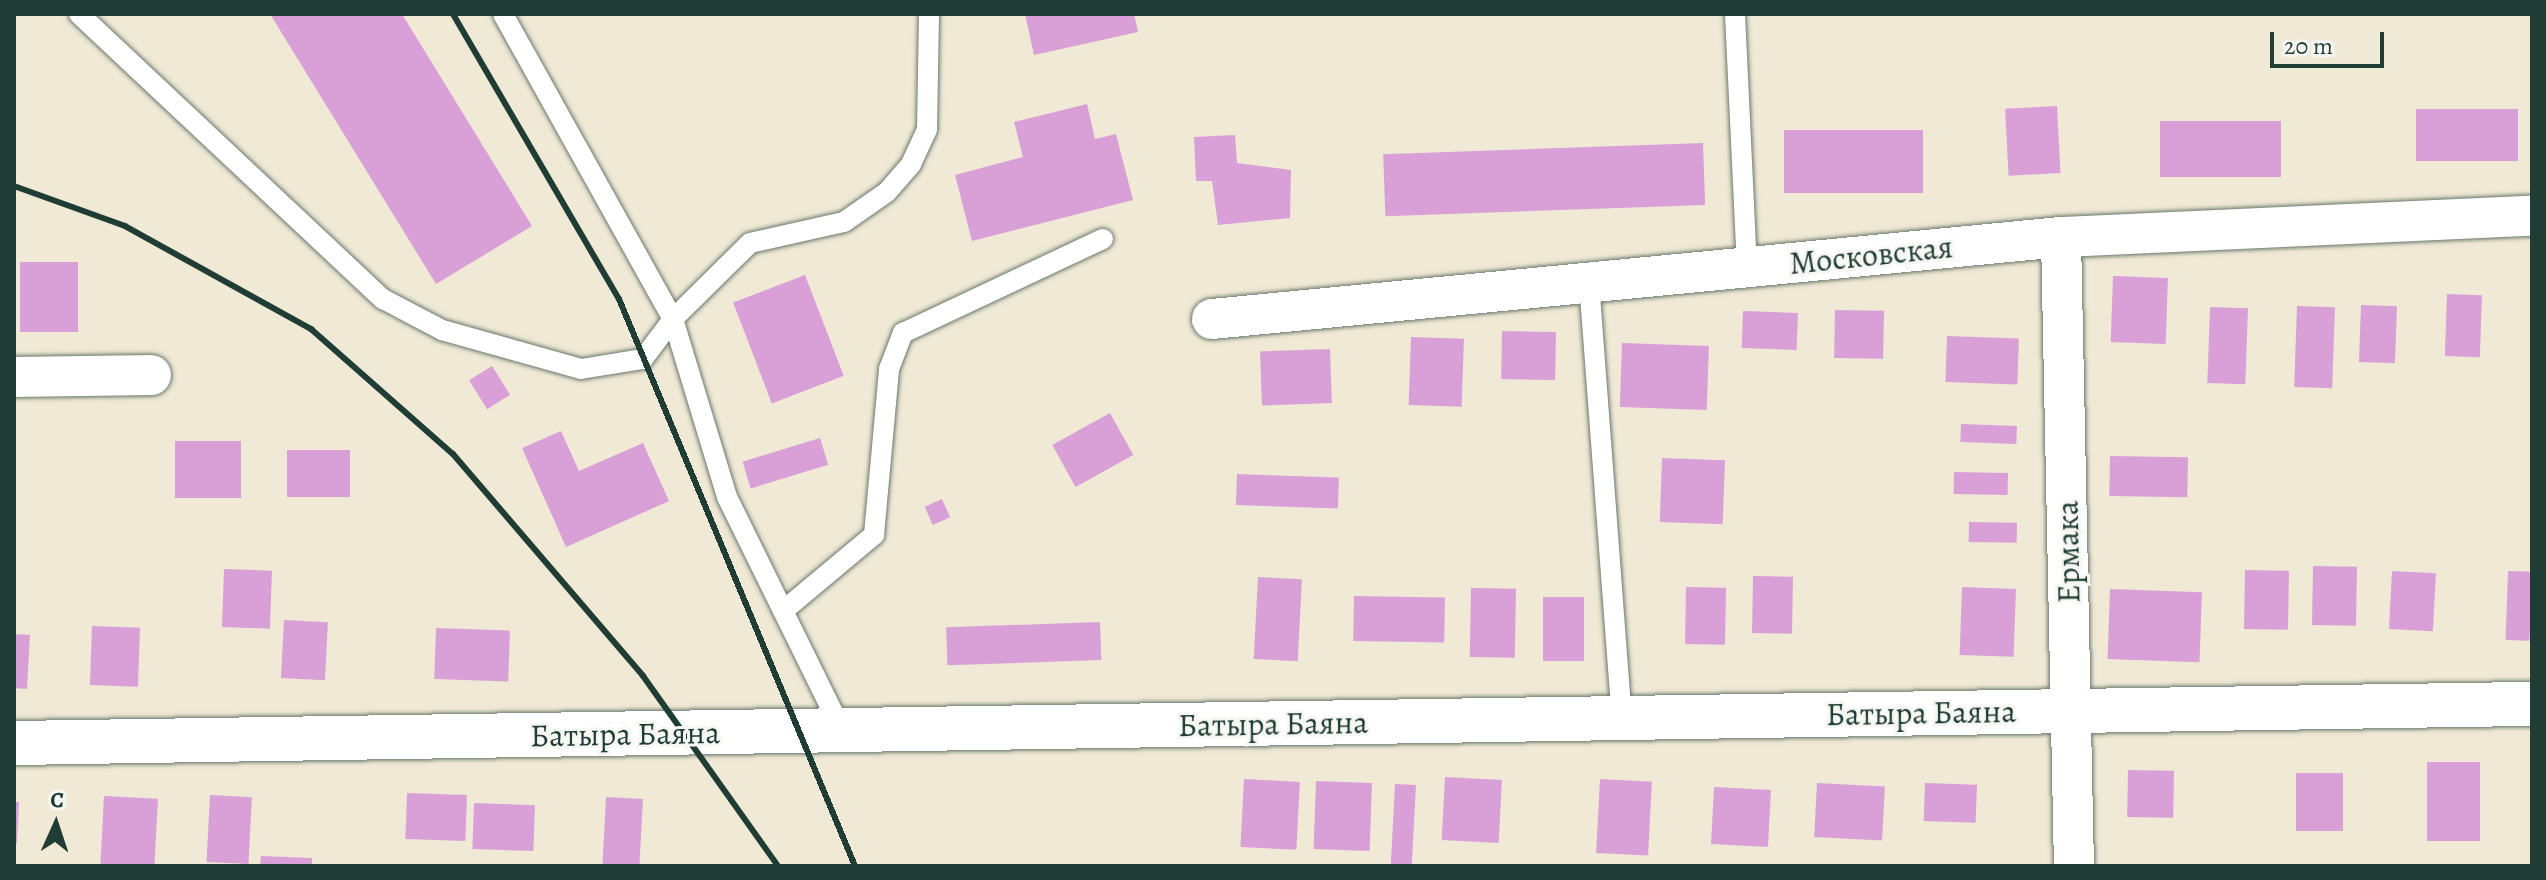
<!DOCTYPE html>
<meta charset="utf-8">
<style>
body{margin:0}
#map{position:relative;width:2546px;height:880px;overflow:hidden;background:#f0e9d5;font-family:Alegreya,serif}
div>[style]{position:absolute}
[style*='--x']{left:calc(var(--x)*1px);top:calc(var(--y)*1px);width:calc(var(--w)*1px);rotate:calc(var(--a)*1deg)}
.building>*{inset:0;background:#d9a0d8;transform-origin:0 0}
.roads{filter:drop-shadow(0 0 2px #68796c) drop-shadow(0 0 2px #68796c)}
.service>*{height:20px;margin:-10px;padding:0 10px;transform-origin:10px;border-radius:10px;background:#fff}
.minor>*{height:40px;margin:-20px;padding:0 20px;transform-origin:20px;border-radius:20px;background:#fff}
.tertiary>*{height:44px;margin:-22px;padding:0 22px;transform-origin:22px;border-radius:22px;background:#fff}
.rail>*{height:6px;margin:-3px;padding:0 3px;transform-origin:3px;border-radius:3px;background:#1f3d34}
span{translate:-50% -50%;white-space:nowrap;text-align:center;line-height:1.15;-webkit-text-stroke:6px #f6f6f2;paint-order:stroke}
.street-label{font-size:32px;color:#1f3d34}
.frame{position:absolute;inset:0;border:16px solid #1f3d34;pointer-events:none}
.north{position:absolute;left:16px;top:784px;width:80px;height:80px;-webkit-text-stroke:6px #f6f6f2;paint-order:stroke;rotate:3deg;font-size:22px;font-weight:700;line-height:32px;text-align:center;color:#1f3d34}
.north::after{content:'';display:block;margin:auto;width:28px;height:36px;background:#1f3d34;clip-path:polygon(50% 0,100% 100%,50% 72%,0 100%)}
.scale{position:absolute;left:2270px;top:32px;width:114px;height:36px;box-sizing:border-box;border:4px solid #1f3d34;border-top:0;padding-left:10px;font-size:24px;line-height:28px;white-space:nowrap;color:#1f3d34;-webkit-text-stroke:6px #f6f6f2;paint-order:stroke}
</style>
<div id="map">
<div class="building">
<div style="clip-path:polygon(270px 14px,402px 14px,532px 226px,436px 284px)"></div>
<div style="clip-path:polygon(1025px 14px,1134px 14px,1138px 32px,1034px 55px)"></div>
<div style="clip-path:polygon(1087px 104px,1095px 139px,1116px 134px,1133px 200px,972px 241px,955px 175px,1023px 157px,1014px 122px)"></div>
<div style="left:2057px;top:106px;width:67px;height:52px;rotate:87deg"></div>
<div style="left:2416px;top:109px;width:102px;height:52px"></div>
<div style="left:2281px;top:121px;width:56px;height:121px;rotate:90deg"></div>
<div style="left:1923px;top:130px;width:63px;height:139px;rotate:90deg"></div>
<div style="clip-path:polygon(1235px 135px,1237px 163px,1291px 170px,1290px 218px,1218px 225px,1212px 181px,1196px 181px,1194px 137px)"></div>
<div style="left:1703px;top:143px;width:62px;height:320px;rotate:88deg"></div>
<div style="left:20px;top:262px;width:58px;height:70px"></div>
<div style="left:805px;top:275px;width:108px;height:77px;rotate:69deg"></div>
<div style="left:2113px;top:276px;width:55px;height:66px;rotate:2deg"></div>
<div style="left:2447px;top:294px;width:35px;height:62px;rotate:2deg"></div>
<div style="left:2361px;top:305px;width:36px;height:57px;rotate:2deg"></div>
<div style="left:2297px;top:306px;width:38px;height:81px;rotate:2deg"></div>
<div style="left:2210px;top:307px;width:38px;height:76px;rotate:2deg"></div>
<div style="left:1835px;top:310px;width:49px;height:48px;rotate:1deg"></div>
<div style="left:1743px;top:311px;width:55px;height:37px;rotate:2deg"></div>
<div style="left:1502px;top:331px;width:54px;height:48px;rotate:1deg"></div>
<div style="left:1947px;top:336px;width:72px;height:46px;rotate:2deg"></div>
<div style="left:1411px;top:337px;width:53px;height:68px;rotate:2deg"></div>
<div style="left:1622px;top:343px;width:87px;height:64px;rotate:2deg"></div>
<div style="left:1330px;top:349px;width:54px;height:70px;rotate:88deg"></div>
<div style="left:492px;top:366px;width:34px;height:27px;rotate:58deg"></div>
<div style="left:1110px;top:413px;width:48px;height:66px;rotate:61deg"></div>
<div style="left:1961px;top:424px;width:56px;height:18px;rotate:2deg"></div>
<div style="clip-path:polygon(561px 431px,579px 471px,643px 443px,669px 501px,566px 547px,522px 448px)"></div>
<div style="left:820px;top:438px;width:28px;height:81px;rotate:73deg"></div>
<div style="left:175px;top:441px;width:66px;height:57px"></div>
<div style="left:287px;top:450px;width:63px;height:47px"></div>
<div style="left:2110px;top:456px;width:78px;height:40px;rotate:1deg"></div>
<div style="left:1662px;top:458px;width:63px;height:64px;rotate:2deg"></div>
<div style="left:1954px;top:472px;width:54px;height:22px;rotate:1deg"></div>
<div style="left:1237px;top:474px;width:102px;height:31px;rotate:2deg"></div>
<div style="left:942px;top:499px;width:20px;height:19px;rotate:66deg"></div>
<div style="left:1969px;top:522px;width:48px;height:20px;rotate:1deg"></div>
<div style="left:2313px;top:566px;width:44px;height:59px;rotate:1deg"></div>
<div style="left:224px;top:569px;width:48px;height:58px;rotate:2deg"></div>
<div style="left:2245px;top:570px;width:44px;height:59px;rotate:1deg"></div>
<div style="left:2392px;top:571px;width:44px;height:58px;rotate:3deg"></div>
<div style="left:2508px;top:571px;width:24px;height:69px;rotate:2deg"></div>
<div style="left:1753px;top:576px;width:40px;height:57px;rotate:1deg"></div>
<div style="left:1258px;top:577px;width:44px;height:82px;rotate:3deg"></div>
<div style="left:1686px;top:587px;width:40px;height:57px;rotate:1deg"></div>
<div style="left:1962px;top:587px;width:54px;height:68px;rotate:2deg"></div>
<div style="left:1471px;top:588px;width:45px;height:69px;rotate:1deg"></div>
<div style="left:2110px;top:589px;width:92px;height:70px;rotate:2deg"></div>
<div style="left:1354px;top:596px;width:91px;height:45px;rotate:1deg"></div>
<div style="left:1543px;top:597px;width:41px;height:64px"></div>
<div style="left:284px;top:620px;width:44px;height:58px;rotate:3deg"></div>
<div style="left:1100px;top:622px;width:38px;height:154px;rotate:88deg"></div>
<div style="left:92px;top:626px;width:48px;height:59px;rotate:2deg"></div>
<div style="left:436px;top:628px;width:74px;height:51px;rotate:2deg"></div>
<div style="clip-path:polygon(14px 634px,30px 635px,27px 689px,14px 688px)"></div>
<div style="left:2427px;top:762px;width:53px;height:79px"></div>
<div style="left:2128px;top:770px;width:46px;height:47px;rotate:1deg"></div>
<div style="left:2296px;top:773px;width:47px;height:58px"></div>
<div style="left:1445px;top:777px;width:57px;height:63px;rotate:3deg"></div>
<div style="left:1244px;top:779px;width:56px;height:68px;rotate:3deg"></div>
<div style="left:1600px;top:779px;width:52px;height:74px;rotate:3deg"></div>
<div style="left:1316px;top:781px;width:56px;height:68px;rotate:2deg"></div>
<div style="left:1817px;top:783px;width:68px;height:54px;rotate:3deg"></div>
<div style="left:1925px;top:783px;width:52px;height:38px;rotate:2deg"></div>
<div style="left:1395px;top:784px;width:21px;height:82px;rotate:3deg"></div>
<div style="left:1714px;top:787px;width:57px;height:57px;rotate:3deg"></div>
<div style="left:407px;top:793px;width:60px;height:46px;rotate:2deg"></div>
<div style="left:210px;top:795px;width:42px;height:67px;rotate:3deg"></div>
<div style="left:104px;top:796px;width:54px;height:68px;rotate:3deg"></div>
<div style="left:606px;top:797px;width:37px;height:69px;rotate:3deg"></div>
<div style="clip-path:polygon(14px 802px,19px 802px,17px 843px,14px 843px)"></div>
<div style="left:474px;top:803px;width:61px;height:46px;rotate:2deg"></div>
<div style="clip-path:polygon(261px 856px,312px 858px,312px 866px,260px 866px)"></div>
</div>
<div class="roads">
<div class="service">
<div style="--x:79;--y:14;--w:417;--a:43.2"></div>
<div style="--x:383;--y:299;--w:67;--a:27.7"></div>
<div style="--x:442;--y:330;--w:144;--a:15.7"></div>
<div style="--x:581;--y:369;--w:63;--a:-9.2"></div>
<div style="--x:643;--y:359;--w:50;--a:-53.1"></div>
<div style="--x:673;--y:319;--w:108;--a:-44.6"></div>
<div style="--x:750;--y:243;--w:96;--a:-12.6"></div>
<div style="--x:844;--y:222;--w:52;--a:-34.9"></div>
<div style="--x:887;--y:192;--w:37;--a:-49"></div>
<div style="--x:911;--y:164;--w:38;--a:-65"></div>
<div style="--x:927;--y:129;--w:115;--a:-89"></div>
<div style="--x:503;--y:14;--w:349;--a:60.9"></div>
<div style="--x:673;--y:319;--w:186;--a:73.1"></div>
<div style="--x:727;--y:497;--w:261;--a:63.8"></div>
<div style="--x:1735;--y:14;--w:253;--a:87.3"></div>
<div style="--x:1589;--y:282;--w:437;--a:85.7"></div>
<div style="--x:783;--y:611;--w:119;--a:-39.9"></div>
<div style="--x:874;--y:535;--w:167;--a:-84.8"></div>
<div style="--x:889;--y:369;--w:39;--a:-69"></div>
<div style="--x:903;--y:333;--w:221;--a:-25.2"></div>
</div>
<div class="minor">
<div style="--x:2061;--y:237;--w:629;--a:88.82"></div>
<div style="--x:1212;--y:319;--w:853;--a:-5.52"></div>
<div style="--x:2061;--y:237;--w:471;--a:-2.6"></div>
<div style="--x:14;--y:377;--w:137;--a:-0.8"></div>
</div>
<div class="tertiary">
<div style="--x:14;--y:743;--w:2518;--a:-0.89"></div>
</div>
</div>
<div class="rail">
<div style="--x:453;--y:14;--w:330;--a:59.8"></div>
<div style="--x:619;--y:299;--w:614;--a:67.4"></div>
<div style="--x:14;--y:186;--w:118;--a:19.8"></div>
<div style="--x:125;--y:226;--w:213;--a:29"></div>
<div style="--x:311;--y:329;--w:189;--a:41.4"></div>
<div style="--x:453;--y:454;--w:292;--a:49.4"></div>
<div style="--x:643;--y:676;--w:233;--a:54.6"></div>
</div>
<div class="street-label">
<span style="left:1871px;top:255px;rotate:-6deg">Московская</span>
<span style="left:2068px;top:552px;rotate:-91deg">Ермака</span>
<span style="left:1921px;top:713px;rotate:-1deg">Батыра Баяна</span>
<span style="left:1273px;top:724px;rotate:-1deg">Батыра Баяна</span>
<span style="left:625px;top:734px;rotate:-1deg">Батыра Баяна</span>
</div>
<div class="frame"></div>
<div class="north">С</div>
<div class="scale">20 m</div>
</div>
